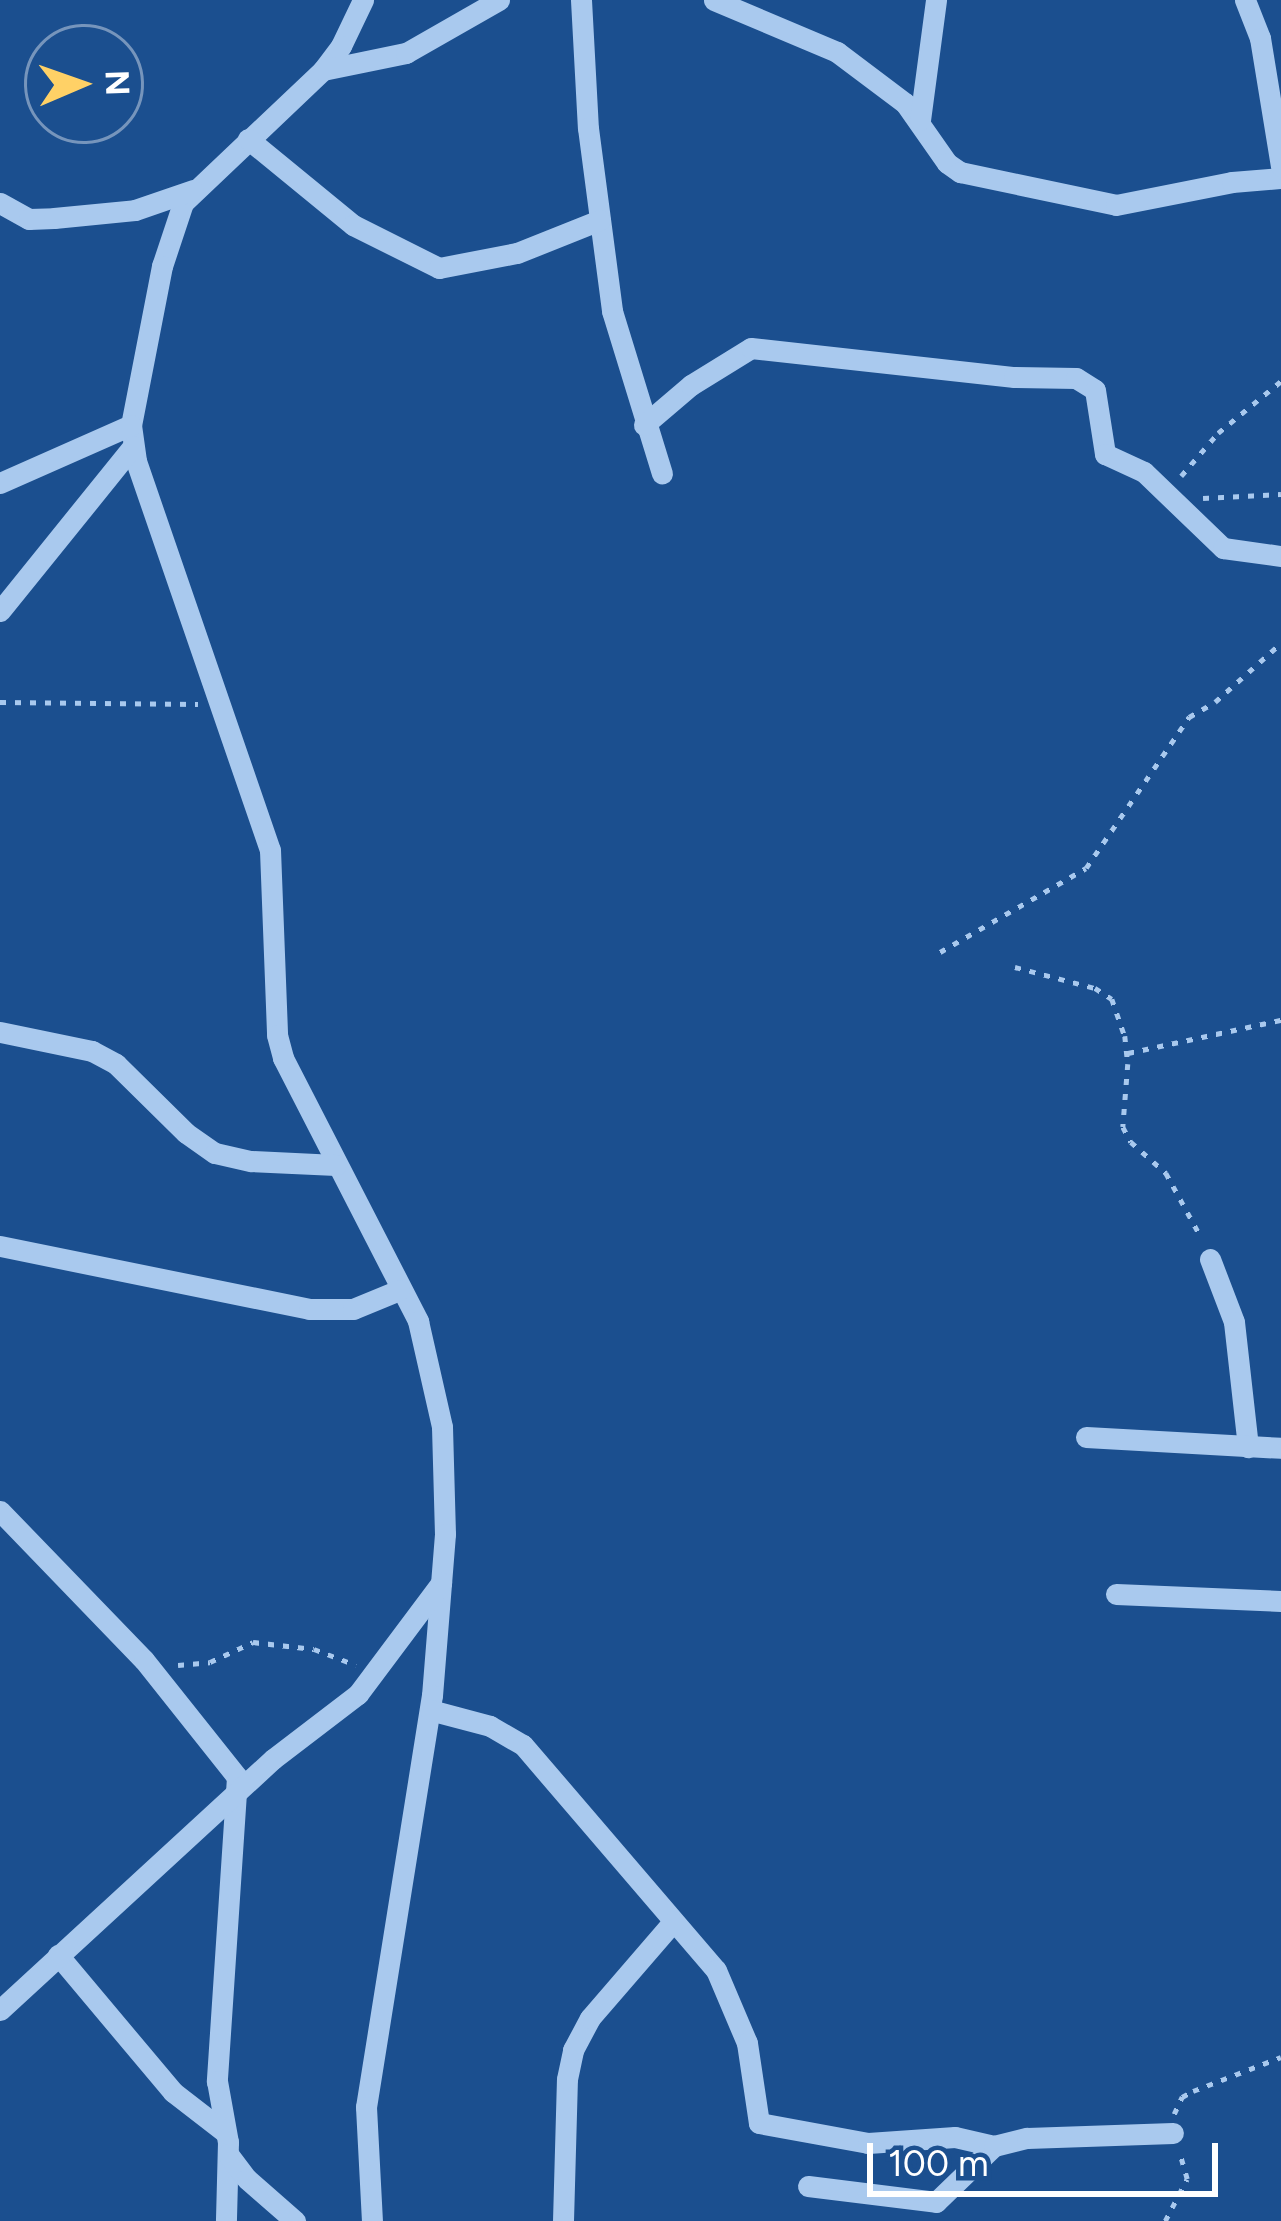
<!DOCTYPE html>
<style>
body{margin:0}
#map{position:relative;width:1281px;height:2221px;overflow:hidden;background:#1b4f8f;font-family:Figtree,sans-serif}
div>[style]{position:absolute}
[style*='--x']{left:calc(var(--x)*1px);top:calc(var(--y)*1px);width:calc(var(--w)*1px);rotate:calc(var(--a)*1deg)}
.path>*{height:4.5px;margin-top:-2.25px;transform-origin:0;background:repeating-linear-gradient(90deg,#a9c9ee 0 6px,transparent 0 15px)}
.minor>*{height:21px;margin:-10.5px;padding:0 10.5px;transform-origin:10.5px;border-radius:10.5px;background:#a9c9ee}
span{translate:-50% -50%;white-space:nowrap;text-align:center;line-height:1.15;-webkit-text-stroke:10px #1b4f8f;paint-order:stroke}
.north{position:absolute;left:24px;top:24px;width:120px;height:120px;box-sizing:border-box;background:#1b4f8f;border:3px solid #7695bc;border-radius:50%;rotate:88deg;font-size:33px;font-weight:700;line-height:48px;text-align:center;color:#fff}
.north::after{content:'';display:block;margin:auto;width:42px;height:54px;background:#ffd166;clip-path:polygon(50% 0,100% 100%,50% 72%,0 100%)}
.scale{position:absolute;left:867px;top:2143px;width:351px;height:54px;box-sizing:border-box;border:6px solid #fff;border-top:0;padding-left:15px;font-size:36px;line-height:42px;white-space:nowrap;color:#fff;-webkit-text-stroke:9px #1b4f8f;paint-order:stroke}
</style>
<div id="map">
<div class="path">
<div style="--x:1181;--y:476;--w:57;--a:-49.3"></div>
<div style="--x:1218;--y:433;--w:82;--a:-39.5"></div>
<div style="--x:1203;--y:498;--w:78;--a:-2.9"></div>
<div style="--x:0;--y:702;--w:198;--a:0.6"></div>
<div style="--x:940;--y:952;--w:168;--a:-29.9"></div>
<div style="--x:1086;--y:868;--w:183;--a:-55.7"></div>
<div style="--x:1189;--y:717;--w:30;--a:-30"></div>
<div style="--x:1215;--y:702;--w:89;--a:-41.8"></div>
<div style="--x:1015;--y:967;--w:83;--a:14.7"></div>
<div style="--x:1095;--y:988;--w:20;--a:33"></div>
<div style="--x:1112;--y:999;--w:39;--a:71"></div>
<div style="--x:1125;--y:1036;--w:28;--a:84"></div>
<div style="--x:1128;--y:1064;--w:63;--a:94.5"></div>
<div style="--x:1123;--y:1127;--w:17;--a:62"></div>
<div style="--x:1131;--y:1142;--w:47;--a:41.5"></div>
<div style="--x:1166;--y:1173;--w:73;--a:61.3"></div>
<div style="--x:1128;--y:1053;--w:157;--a:-12.2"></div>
<div style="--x:178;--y:1665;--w:32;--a:-5"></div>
<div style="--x:210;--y:1662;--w:47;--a:-24.9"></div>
<div style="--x:253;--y:1642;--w:61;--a:6.5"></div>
<div style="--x:314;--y:1649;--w:45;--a:20.9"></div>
<div style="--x:1174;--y:2114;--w:19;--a:-65"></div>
<div style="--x:1182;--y:2097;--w:13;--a:-29"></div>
<div style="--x:1193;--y:2091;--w:94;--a:-21.1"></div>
<div style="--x:1165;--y:2221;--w:47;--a:-62.4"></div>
<div style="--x:1187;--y:2179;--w:26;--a:-106"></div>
</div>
<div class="minor">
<div style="--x:363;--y:0;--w:51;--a:115.6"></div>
<div style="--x:341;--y:46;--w:30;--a:127"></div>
<div style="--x:323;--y:70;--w:193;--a:136.5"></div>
<div style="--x:183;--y:203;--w:66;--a:108.4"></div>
<div style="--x:162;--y:266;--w:162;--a:101"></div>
<div style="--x:131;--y:425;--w:36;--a:82"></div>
<div style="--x:136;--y:461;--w:411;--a:71"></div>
<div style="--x:270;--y:850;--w:185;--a:87.8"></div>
<div style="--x:277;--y:1035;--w:24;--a:75"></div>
<div style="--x:283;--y:1058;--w:296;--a:62.8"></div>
<div style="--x:418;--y:1321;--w:109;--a:77.2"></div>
<div style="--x:442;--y:1427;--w:107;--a:88.4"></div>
<div style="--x:445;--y:1534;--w:162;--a:94.6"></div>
<div style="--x:432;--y:1695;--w:417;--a:99.1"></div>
<div style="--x:366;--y:2107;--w:114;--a:87"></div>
<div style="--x:581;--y:0;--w:128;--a:86.9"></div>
<div style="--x:588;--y:128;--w:185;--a:82.5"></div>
<div style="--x:612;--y:311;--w:170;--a:72.9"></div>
<div style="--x:714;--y:0;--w:134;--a:22.9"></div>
<div style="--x:837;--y:52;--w:85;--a:36.9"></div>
<div style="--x:905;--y:103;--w:73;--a:55"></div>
<div style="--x:947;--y:163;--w:16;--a:35"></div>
<div style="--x:960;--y:172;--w:159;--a:11.9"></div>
<div style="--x:1116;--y:205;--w:118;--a:-11.2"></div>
<div style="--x:1232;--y:182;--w:49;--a:-4.7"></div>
<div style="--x:1245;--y:0;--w:41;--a:68.5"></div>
<div style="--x:1260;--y:38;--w:130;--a:80.7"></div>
<div style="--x:323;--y:70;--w:85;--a:-11.6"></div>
<div style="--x:406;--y:53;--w:107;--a:-29.7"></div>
<div style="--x:920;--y:120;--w:121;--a:-82.4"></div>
<div style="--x:248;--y:139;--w:136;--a:39.3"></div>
<div style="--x:353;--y:225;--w:96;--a:26.6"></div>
<div style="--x:439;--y:268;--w:79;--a:-10.9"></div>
<div style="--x:517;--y:253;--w:89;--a:-21.7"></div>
<div style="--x:0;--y:203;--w:33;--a:29"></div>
<div style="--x:29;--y:219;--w:25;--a:-2"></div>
<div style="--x:54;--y:218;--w:81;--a:-5.6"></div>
<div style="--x:135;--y:210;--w:61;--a:-19"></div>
<div style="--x:644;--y:425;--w:62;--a:-40.4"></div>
<div style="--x:691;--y:385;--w:70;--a:-31.7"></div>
<div style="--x:751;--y:348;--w:265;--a:6.3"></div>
<div style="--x:1014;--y:377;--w:62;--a:0.9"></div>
<div style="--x:1076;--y:378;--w:22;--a:32"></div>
<div style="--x:1095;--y:390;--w:65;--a:81.1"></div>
<div style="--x:1105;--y:454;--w:43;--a:24.8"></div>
<div style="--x:1144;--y:472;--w:110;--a:43.9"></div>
<div style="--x:1223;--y:548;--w:59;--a:7.9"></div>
<div style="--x:0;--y:483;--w:143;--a:-23.9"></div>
<div style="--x:0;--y:611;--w:212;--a:-51.1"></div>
<div style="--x:0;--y:1032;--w:94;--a:11.7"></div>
<div style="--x:92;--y:1051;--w:27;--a:28"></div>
<div style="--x:116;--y:1064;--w:98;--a:44.6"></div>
<div style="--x:186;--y:1133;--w:35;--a:35"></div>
<div style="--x:215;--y:1153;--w:37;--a:13"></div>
<div style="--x:251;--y:1161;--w:85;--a:2.7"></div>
<div style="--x:0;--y:1246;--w:315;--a:11.5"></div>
<div style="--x:309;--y:1309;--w:44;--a:0"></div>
<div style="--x:353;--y:1309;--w:50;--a:-22.4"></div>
<div style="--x:1210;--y:1259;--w:67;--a:69.1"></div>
<div style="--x:1234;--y:1322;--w:126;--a:83.6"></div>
<div style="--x:1086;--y:1437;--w:195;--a:3.2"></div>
<div style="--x:0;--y:1511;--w:207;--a:46"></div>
<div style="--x:144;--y:1660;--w:149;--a:51.5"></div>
<div style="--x:237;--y:1777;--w:305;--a:93.8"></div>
<div style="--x:217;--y:2081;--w:62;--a:79.8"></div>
<div style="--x:228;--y:2142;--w:79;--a:91.5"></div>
<div style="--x:1116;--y:1594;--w:165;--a:2.4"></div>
<div style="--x:430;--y:1710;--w:62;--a:14.9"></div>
<div style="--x:490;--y:1726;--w:38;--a:30"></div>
<div style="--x:523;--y:1745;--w:296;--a:49.4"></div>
<div style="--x:716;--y:1970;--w:79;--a:67"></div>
<div style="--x:747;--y:2043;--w:81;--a:81.5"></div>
<div style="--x:759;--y:2123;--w:111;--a:10.4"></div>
<div style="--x:868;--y:2143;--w:87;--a:-3.9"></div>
<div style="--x:955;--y:2137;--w:40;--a:13"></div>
<div style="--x:58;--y:1955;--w:179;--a:50"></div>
<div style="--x:173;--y:2092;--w:67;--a:37.7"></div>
<div style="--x:0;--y:2010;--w:371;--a:-42.6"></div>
<div style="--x:273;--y:1759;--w:107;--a:-37.4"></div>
<div style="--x:358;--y:1694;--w:139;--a:-53.2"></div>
<div style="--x:228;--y:2154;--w:31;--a:53"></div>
<div style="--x:247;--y:2179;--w:64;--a:41.2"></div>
<div style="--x:808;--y:2186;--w:129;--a:7.1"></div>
<div style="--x:936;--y:2202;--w:81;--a:-44"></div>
<div style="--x:994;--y:2146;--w:34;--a:-14"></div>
<div style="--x:1027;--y:2138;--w:146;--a:-2"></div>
<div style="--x:563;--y:2221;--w:142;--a:-88.4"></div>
<div style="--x:567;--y:2079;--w:30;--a:-78"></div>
<div style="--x:573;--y:2050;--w:36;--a:-62"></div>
<div style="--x:590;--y:2018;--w:127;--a:-49.2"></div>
</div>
<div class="north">N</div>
<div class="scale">100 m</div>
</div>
